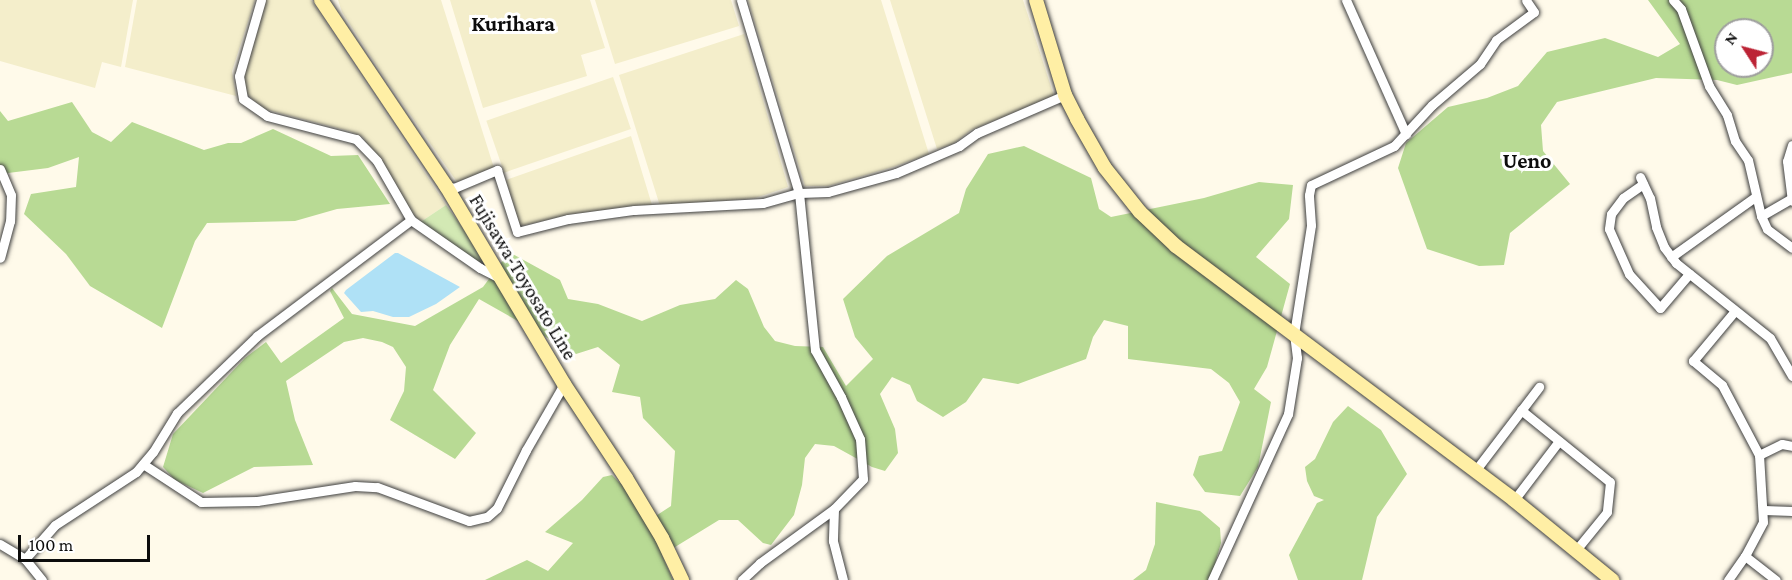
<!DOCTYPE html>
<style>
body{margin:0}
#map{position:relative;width:1792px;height:580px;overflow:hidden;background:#fffaea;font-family:"Crimson Pro",serif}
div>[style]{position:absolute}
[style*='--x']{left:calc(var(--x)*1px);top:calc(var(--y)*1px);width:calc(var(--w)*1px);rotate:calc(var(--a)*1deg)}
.farmland>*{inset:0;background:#f4eecb;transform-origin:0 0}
.green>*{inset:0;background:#d3e9b4}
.forest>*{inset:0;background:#b8da94}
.water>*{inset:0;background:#afe1f6}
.roads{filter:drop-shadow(0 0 2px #3f3f3f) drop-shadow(0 0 2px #3f3f3f)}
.street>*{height:9px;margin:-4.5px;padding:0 4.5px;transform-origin:4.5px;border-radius:4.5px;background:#fff}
.secondary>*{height:14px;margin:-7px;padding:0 7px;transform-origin:7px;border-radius:7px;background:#ffefa5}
span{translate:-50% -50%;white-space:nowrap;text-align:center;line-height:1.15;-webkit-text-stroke:6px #fff;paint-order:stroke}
.street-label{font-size:20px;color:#0c0c0c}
.quarter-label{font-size:22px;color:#0c0c0c;font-weight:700}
.north{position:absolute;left:1714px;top:18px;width:60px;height:60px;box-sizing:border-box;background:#fff;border:2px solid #9e9e9e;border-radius:50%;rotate:306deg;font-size:16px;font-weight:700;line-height:24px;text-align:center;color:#0c0c0c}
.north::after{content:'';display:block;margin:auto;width:21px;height:27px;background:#bc2335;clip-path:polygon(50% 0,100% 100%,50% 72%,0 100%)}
.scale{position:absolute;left:18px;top:535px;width:132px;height:27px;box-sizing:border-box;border:3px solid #0c0c0c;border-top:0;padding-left:8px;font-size:18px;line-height:21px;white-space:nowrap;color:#0c0c0c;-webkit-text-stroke:4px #fff;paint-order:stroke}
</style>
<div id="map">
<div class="farmland">
<div style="clip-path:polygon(0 0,133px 0,121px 67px,102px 62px,95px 88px,0 61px)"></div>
<div style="clip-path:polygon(137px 0,255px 0,232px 71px,236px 96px,125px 67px)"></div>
<div style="clip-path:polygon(264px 0,311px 0,446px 205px,419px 223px,363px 137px,349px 131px,264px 109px,252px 99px,245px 91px,243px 73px)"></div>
<div style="clip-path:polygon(338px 0,441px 0,494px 168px,457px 182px,382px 74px,342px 12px)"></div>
<div style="clip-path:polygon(450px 0,590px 0,605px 48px,581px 55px,587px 76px,483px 108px)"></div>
<div style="clip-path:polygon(595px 0,731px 0,739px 26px,615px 64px)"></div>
<div style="clip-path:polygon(748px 0,881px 0,929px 154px,893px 167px,828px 186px,805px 186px)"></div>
<div style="clip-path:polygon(890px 0,1023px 0,1054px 96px,971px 130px,953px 144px,937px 149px)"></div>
<div style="clip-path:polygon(744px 34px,788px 187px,755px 198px,660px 206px,619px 75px)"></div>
<div style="left:613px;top:77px;width:55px;height:134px;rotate:71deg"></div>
<div style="clip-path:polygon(631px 136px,652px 205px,573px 214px,520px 226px,506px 180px)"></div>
</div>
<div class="green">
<div style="clip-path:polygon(446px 205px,478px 249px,484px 262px,479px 262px,419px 223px)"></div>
</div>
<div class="forest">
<div style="clip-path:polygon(evenodd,1648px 0,1792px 0,1792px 73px,1737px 85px,1717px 80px,1656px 78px,1557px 102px,1541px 125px,1543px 151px,1570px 184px,1510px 233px,1504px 265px,1479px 266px,1427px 249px,1398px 168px,1406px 143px,1448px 107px,1487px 98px,1518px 86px,1547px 52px,1605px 38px,1658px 57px,1680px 44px,1648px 0,1726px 30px,1762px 30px,1762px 66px,1726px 66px,1726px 30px)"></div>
<div style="clip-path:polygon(72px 102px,92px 132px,111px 142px,132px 122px,204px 150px,228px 143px,241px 143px,273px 129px,331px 156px,358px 155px,390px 204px,337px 209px,295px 221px,207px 223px,195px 241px,162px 328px,90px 286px,66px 254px,24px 214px,31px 194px,76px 187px,79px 157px,48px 168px,0 174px,0 111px,8px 121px)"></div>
<div style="clip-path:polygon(1024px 146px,1091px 178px,1099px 209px,1111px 217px,1204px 198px,1259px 182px,1293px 185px,1289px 219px,1256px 257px,1290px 284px,1267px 367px,1254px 389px,1271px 402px,1258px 467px,1240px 496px,1205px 492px,1193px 475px,1199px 456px,1222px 451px,1240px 402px,1229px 383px,1211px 369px,1128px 359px,1128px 326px,1104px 320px,1093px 337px,1086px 359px,1018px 384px,983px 378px,966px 402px,943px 417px,917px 401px,910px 385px,892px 377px,880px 394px,895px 429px,898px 453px,885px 471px,872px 467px,834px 446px,815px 444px,805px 458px,802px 485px,794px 515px,771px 545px,763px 543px,738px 520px,719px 520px,662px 555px,673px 580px,485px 580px,527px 560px,548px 571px,573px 543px,545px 532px,582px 500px,603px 477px,612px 475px,622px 485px,648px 521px,671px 506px,675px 451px,643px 418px,640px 397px,612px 392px,620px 365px,598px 347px,576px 354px,479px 299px,450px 345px,433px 390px,476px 433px,455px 459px,390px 420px,404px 391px,406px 367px,393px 347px,382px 342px,363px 338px,344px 342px,286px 381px,295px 420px,313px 465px,254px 467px,203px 493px,175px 480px,163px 467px,173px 434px,245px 358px,266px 342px,281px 363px,344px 318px,330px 291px,332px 288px,352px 314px,415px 326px,483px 287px,509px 252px,560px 280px,568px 299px,598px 304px,642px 321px,680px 305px,715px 299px,736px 280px,748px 289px,764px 327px,775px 341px,795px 346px,823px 347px,846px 386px,873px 359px,855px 337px,843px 299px,887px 256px,959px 213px,966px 189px,988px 154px)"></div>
<div style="clip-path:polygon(1348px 406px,1381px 430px,1407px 474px,1377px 517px,1362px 580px,1298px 580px,1289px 555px,1317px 503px,1324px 500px,1314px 496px,1307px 481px,1305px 467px,1315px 459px,1333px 422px)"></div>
<div style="clip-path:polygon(1156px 502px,1200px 511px,1220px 528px,1221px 543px,1214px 567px,1216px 580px,1133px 580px,1146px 570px,1155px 544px)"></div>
</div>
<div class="water">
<div style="clip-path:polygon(395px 253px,398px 253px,460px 287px,436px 304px,409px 317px,393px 317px,373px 311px,361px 312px,344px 293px,346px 290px)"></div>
</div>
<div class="roads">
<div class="street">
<div style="--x:261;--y:0;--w:79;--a:106.1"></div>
<div style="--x:239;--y:76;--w:23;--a:80"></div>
<div style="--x:243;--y:99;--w:29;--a:35"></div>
<div style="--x:267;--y:116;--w:92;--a:14.5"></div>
<div style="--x:356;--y:139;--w:30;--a:46"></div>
<div style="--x:377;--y:161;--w:68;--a:60"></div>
<div style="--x:411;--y:220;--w:84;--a:34.8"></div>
<div style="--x:480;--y:268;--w:22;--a:27"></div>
<div style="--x:741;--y:0;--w:202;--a:73.3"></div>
<div style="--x:799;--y:193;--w:158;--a:84.2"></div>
<div style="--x:815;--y:350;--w:54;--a:61"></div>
<div style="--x:841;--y:397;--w:46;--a:65.7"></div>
<div style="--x:860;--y:439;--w:40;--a:85.7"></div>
<div style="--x:863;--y:479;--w:42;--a:134"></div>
<div style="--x:834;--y:509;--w:92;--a:143.9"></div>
<div style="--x:760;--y:563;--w:25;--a:137"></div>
<div style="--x:1346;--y:0;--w:147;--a:65.9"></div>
<div style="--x:1673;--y:0;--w:12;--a:48"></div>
<div style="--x:1681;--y:9;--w:82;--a:70"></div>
<div style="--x:1709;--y:86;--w:34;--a:58"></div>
<div style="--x:1727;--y:115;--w:27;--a:73"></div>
<div style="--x:1735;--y:141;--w:23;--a:56"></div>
<div style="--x:1748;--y:160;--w:57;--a:76.9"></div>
<div style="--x:1761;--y:216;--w:14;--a:65"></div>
<div style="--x:1767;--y:229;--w:31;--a:37"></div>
<div style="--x:1792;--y:145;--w:17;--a:107"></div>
<div style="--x:1787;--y:161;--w:40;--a:82.9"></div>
<div style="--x:0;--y:169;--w:28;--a:67"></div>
<div style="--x:11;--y:195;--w:26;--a:92"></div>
<div style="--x:10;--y:221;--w:38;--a:105"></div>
<div style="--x:1640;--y:177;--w:23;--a:65"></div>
<div style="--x:1650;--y:198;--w:30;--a:78"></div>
<div style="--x:1656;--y:227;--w:22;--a:68"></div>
<div style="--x:1664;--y:247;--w:20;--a:53"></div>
<div style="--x:1676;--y:263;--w:120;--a:38.6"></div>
<div style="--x:1770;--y:338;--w:44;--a:59.9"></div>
<div style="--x:1643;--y:184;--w:24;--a:145"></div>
<div style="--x:1623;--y:198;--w:20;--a:127"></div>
<div style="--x:1611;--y:214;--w:15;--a:98"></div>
<div style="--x:1609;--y:229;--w:49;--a:66"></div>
<div style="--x:1629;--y:274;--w:46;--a:47.6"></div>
<div style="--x:1660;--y:308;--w:45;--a:-49.5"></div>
<div style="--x:446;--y:186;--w:8;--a:14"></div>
<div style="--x:454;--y:188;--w:47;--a:-22.7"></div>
<div style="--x:497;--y:170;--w:65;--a:72.1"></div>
<div style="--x:517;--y:232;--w:53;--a:-14.3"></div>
<div style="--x:568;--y:219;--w:67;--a:-7.8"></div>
<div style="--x:634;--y:210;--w:129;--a:-3.1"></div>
<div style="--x:763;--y:203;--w:37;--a:-16"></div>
<div style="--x:799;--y:193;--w:29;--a:-2"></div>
<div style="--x:828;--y:192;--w:71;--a:-15.6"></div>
<div style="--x:896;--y:173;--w:69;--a:-23.2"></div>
<div style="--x:959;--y:146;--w:22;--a:-36"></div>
<div style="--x:977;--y:133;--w:96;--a:-23.4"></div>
<div style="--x:1761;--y:216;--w:34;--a:-30"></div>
<div style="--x:1671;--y:257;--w:103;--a:-35.5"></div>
<div style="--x:1521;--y:410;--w:114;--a:39"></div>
<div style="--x:1610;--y:482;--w:30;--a:96"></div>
<div style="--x:1607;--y:512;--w:49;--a:129.2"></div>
<div style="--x:1759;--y:455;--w:25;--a:-26"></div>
<div style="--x:1782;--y:444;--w:10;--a:11"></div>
<div style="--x:143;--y:464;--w:69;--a:33.2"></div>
<div style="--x:201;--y:502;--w:56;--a:-1"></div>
<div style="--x:257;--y:501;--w:99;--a:-8.7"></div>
<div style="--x:355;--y:486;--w:22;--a:3"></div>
<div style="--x:377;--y:487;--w:98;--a:20.3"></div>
<div style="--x:469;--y:521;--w:18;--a:-13"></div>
<div style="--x:487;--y:517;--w:13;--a:-42"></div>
<div style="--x:497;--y:508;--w:65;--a:-63.4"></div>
<div style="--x:526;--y:450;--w:76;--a:-60.1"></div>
<div style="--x:1475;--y:471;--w:106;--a:-52.7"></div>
<div style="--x:1514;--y:500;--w:74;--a:-52.7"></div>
<div style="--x:834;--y:509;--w:32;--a:92"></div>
<div style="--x:833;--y:541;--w:40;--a:75.6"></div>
<div style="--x:1764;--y:510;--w:28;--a:2"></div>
<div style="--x:0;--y:544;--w:29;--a:31"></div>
<div style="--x:25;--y:559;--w:27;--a:51"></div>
<div style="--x:1745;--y:556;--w:39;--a:38"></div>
<div style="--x:25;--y:559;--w:45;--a:-48.6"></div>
<div style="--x:55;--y:525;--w:97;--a:-33.2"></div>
<div style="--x:136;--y:472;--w:26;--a:-50"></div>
<div style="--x:153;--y:452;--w:46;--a:-58.4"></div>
<div style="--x:177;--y:413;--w:111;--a:-43.9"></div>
<div style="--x:257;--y:336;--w:193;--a:-37"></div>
<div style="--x:1212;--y:580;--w:183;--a:-65.4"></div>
<div style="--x:1288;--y:414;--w:57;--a:-80.9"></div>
<div style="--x:1297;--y:358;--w:24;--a:-97"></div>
<div style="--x:1294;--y:334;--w:110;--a:-81.1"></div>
<div style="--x:1311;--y:225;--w:30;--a:-94"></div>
<div style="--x:1309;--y:195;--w:10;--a:-79"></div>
<div style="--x:1311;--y:185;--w:92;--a:-25.2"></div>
<div style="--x:1394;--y:146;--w:56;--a:-47.2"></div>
<div style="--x:1432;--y:105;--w:63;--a:-40.5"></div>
<div style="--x:1480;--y:64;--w:29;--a:-56"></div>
<div style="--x:1496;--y:40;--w:47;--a:-36.4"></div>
<div style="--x:1534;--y:12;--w:14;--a:-124"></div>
<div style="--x:1728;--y:580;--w:29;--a:-55"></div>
<div style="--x:1745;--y:556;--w:38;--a:-62"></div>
<div style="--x:1763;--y:522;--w:67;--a:-93.4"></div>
<div style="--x:1759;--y:455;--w:79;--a:-117.9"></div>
<div style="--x:1722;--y:385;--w:38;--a:-140"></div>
<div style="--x:1693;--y:361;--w:64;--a:-50.1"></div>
</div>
<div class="secondary">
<div style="--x:321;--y:0;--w:224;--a:56.1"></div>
<div style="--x:446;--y:186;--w:230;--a:59.2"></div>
<div style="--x:564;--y:384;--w:113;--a:56.6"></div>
<div style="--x:626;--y:478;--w:70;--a:59"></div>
<div style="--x:662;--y:538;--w:47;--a:64.5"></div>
<div style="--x:1036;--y:0;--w:99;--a:73"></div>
<div style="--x:1065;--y:95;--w:27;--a:63"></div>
<div style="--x:1077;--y:119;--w:56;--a:60.3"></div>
<div style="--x:1105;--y:168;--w:56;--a:51.5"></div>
<div style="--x:1140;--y:212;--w:50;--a:43.4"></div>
<div style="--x:1176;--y:246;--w:423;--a:36.9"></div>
<div style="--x:1514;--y:500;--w:127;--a:39.2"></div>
</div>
</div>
<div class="street-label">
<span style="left:523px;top:277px;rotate:59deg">Fujisawa-Toyosato Line</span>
</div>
<div class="quarter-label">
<span style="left:513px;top:24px">Kurihara</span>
<span style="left:1527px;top:161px">Ueno</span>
</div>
<div class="north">N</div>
<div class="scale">100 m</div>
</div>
